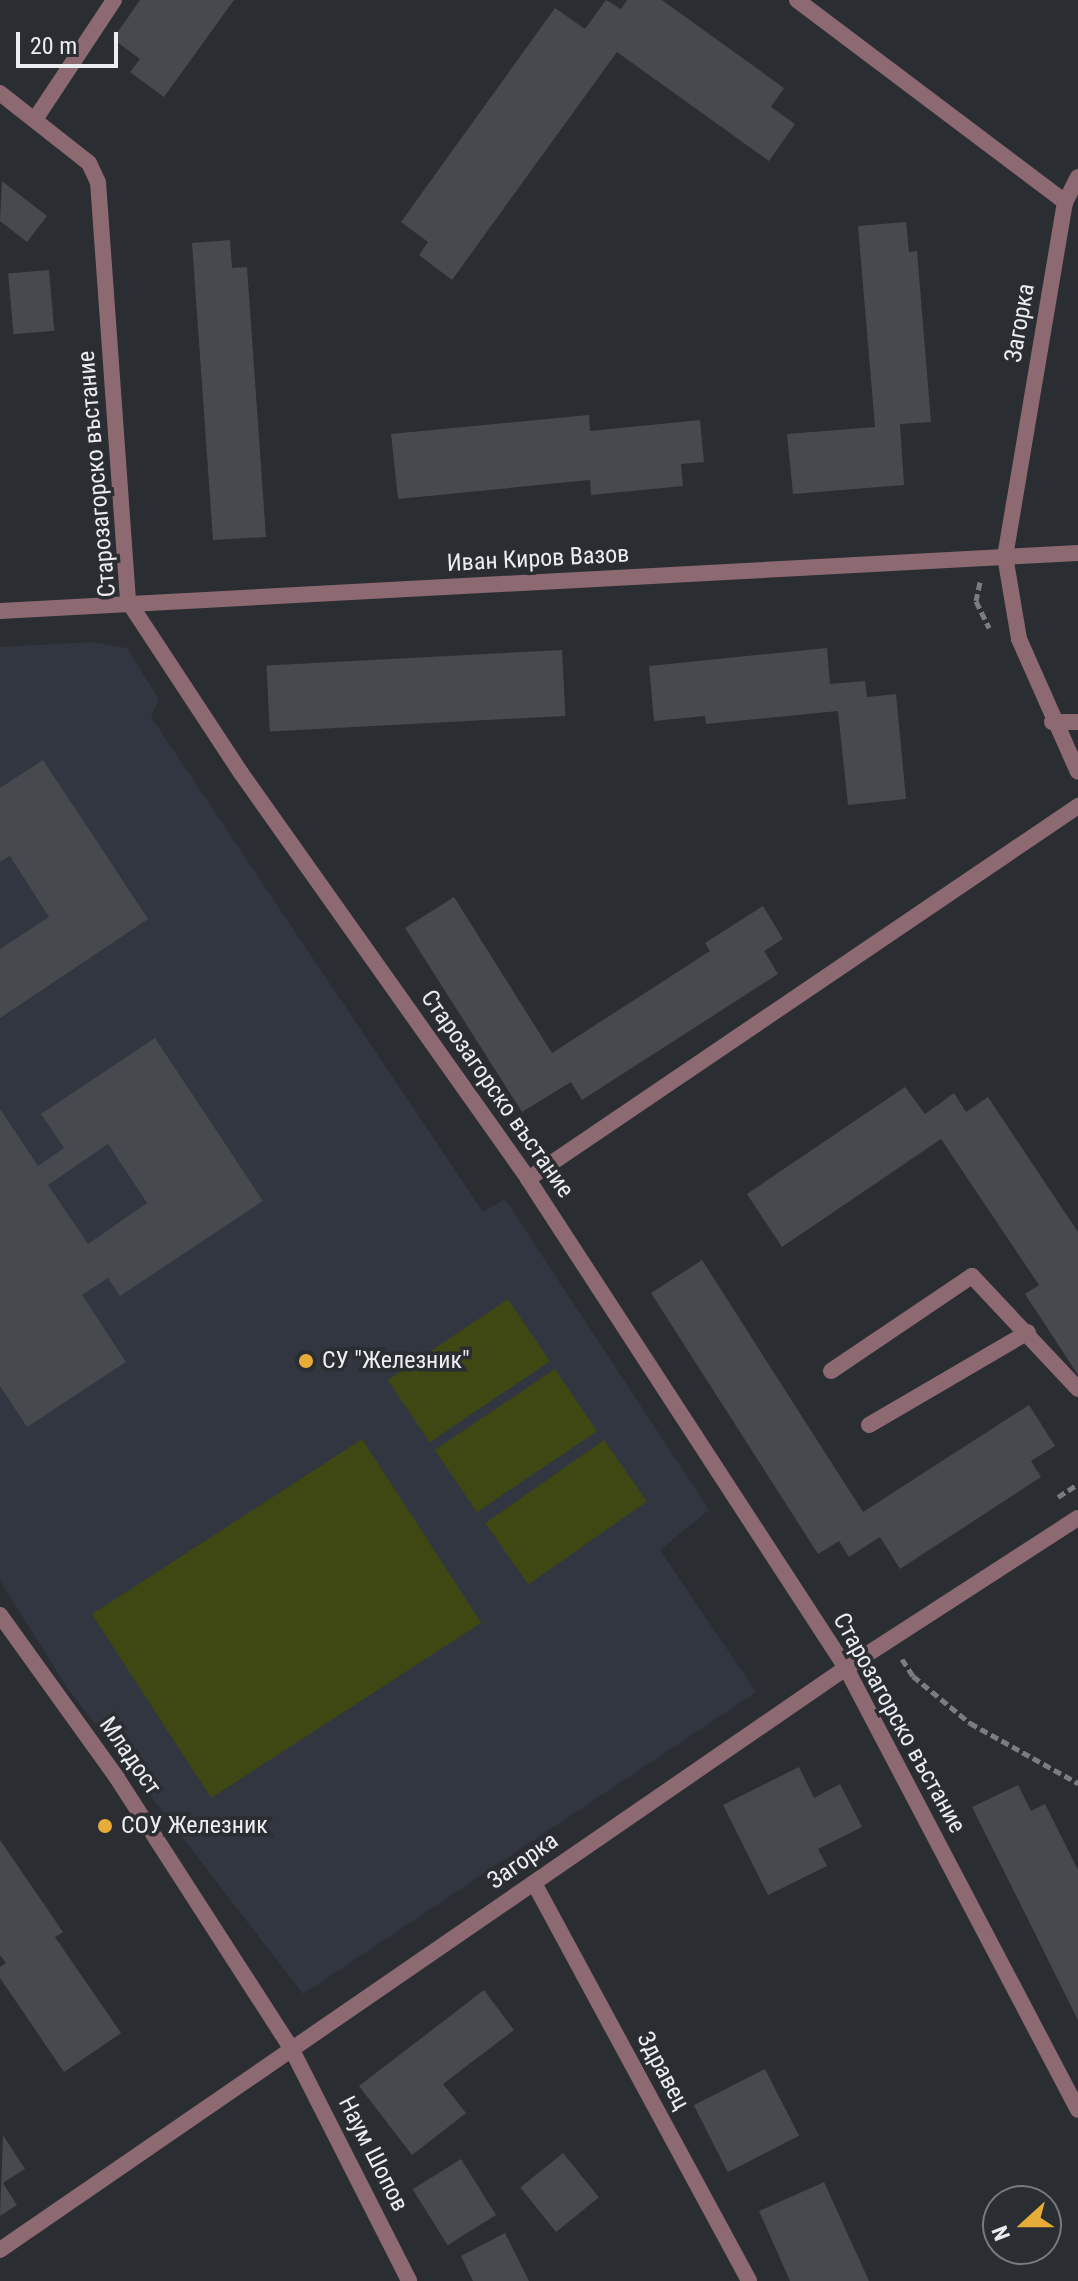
<!DOCTYPE html>
<meta charset="utf-8">
<style>
body{margin:0}
#map{position:relative;width:1078px;height:2281px;overflow:hidden;background:#2a2d32;font-family:"Roboto Condensed",sans-serif}
div>[style]{position:absolute}
[style*='--x']{left:calc(var(--x)*1px);top:calc(var(--y)*1px);width:calc(var(--w)*1px);rotate:calc(var(--a)*1deg)}
.built>*{inset:0;background:#313640}
.green>*{inset:0;background:#3f4713;transform-origin:0 0}
.building>*{inset:0;background:#46494e;transform-origin:0 0}
.path>*{height:5px;margin-top:-2.5px;transform-origin:0;background:repeating-linear-gradient(90deg,#797c80 0 8px,transparent 0 12px)}
.lane>*{height:16px;margin:-8px;padding:0 8px;transform-origin:8px;border-radius:8px;background:#8d6a71}
.street>*{height:16px;margin:-8px;padding:0 8px;transform-origin:8px;border-radius:8px;background:#8d6a71}
.dots>*{width:22px;height:22px;translate:-50% -50%;box-sizing:border-box;border:4px solid #2a2d32;border-radius:50%}
span{translate:-50% -50%;white-space:nowrap;text-align:center;line-height:1.15;-webkit-text-stroke:7px #2a2d32;paint-order:stroke}
.street-label{font-size:24px;color:#ebedf0}
.poi-label{font-size:24px;color:#ebedf0}
.left{translate:0 -50%;text-align:left}
.north{position:absolute;left:982px;top:2185px;width:80px;height:80px;box-sizing:border-box;background:#2a2d32;border:2px solid #777a7e;border-radius:50%;rotate:249deg;font-size:22px;font-weight:700;line-height:32px;text-align:center;color:#ebedf0}
.north::after{content:'';display:block;margin:auto;width:28px;height:36px;background:#e7ac37;clip-path:polygon(50% 0,100% 100%,50% 72%,0 100%)}
.scale{position:absolute;left:16px;top:32px;width:102px;height:36px;box-sizing:border-box;border:4px solid #ebedf0;border-top:0;padding-left:10px;font-size:24px;line-height:28px;white-space:nowrap;color:#ebedf0;-webkit-text-stroke:6px #2a2d32;paint-order:stroke}
</style>
<div id="map">
<div class="built">
<div style="clip-path:polygon(92px 642px,127px 648px,159px 699px,151px 717px,483px 1212px,505px 1199px,709px 1510px,660px 1550px,756px 1692px,303px 1994px,68px 1689px,0 1581px,0 647px)"></div>
</div>
<div class="green">
<div style="left:508px;top:1299px;width:75px;height:145px;rotate:56deg"></div>
<div style="left:555px;top:1369px;width:75px;height:145px;rotate:56deg"></div>
<div style="left:362px;top:1439px;width:219px;height:322px;rotate:57deg"></div>
<div style="left:604px;top:1440px;width:75px;height:145px;rotate:55deg"></div>
</div>
<div class="building">
<div style="clip-path:polygon(140px 0,234px 0,164px 97px,130px 72px,140px 59px,113px 39px)"></div>
<div style="clip-path:polygon(606px 0,621px 9px,627px 0,662px 0,784px 88px,771px 107px,795px 124px,769px 161px,617px 52px,452px 280px,419px 255px,428px 242px,401px 222px,555px 8px,585px 29px)"></div>
<div style="clip-path:polygon(2px 181px,47px 216px,27px 242px,0 221px)"></div>
<div style="clip-path:polygon(906px 222px,909px 252px,917px 251px,931px 422px,900px 424px,904px 485px,793px 494px,787px 434px,875px 427px,858px 226px)"></div>
<div style="clip-path:polygon(230px 240px,232px 268px,247px 267px,266px 537px,213px 540px,192px 243px)"></div>
<div style="left:49px;top:270px;width:61px;height:41px;rotate:85deg"></div>
<div style="clip-path:polygon(589px 415px,590px 431px,700px 420px,704px 462px,681px 464px,683px 486px,591px 495px,590px 480px,398px 499px,391px 434px)"></div>
<div style="clip-path:polygon(827px 648px,830px 684px,865px 681px,867px 697px,896px 694px,906px 799px,848px 805px,838px 711px,706px 724px,705px 716px,654px 721px,649px 666px)"></div>
<div style="left:562px;top:650px;width:66px;height:296px;rotate:87deg"></div>
<div style="clip-path:polygon(43px 760px,148px 919px,0 1018px,0 949px,49px 917px,10px 856px,0 862px,0 788px)"></div>
<div style="clip-path:polygon(454px 897px,552px 1053px,710px 951px,705px 943px,763px 906px,783px 939px,764px 951px,778px 974px,582px 1100px,571px 1082px,522px 1112px,405px 928px)"></div>
<div style="clip-path:polygon(evenodd,155px 1038px,263px 1201px,120px 1296px,108px 1278px,82px 1295px,126px 1362px,27px 1427px,0 1386px,0 1109px,38px 1166px,64px 1148px,41px 1114px,155px 1038px,108px 1144px,147px 1203px,88px 1244px,48px 1185px,108px 1144px)"></div>
<div style="clip-path:polygon(905px 1087px,925px 1114px,954px 1093px,966px 1112px,988px 1097px,1078px 1232px,1078px 1375px,1025px 1294px,1039px 1285px,941px 1139px,782px 1247px,747px 1194px)"></div>
<div style="clip-path:polygon(702px 1260px,863px 1512px,1029px 1405px,1055px 1446px,1031px 1461px,1041px 1477px,900px 1569px,880px 1537px,849px 1557px,839px 1541px,818px 1554px,651px 1293px)"></div>
<div style="clip-path:polygon(799px 1767px,814px 1798px,840px 1784px,862px 1827px,818px 1849px,827px 1866px,768px 1895px,723px 1805px)"></div>
<div style="clip-path:polygon(1018px 1785px,1031px 1811px,1045px 1804px,1078px 1870px,1078px 2020px,972px 1807px)"></div>
<div style="clip-path:polygon(0 1840px,63px 1932px,55px 1937px,121px 2033px,64px 2072px,0 1978px,0 1967px,6px 1963px,0 1955px)"></div>
<div style="clip-path:polygon(484px 1990px,514px 2030px,443px 2084px,466px 2113px,412px 2155px,359px 2086px)"></div>
<div style="left:765px;top:2069px;width:75px;height:80px;rotate:63deg"></div>
<div style="clip-path:polygon(3px 2135px,25px 2169px,3px 2183px,17px 2205px,0 2216px)"></div>
<div style="left:563px;top:2153px;width:57px;height:55px;rotate:51deg"></div>
<div style="left:461px;top:2159px;width:66px;height:57px;rotate:58deg"></div>
<div style="clip-path:polygon(824px 2182px,869px 2281px,790px 2281px,759px 2211px)"></div>
<div style="clip-path:polygon(505px 2233px,529px 2281px,473px 2281px,461px 2256px)"></div>
</div>
<div class="path">
<div style="--x:980;--y:582;--w:19;--a:102"></div>
<div style="--x:976;--y:601;--w:30;--a:64"></div>
<div style="--x:1058;--y:1497;--w:24;--a:-33"></div>
<div style="--x:902;--y:1659;--w:20;--a:57"></div>
<div style="--x:913;--y:1676;--w:74;--a:39.5"></div>
<div style="--x:970;--y:1723;--w:124;--a:29.1"></div>
</div>
<div class="lane">
<div style="--x:1052;--y:722;--w:26;--a:0"></div>
<div style="--x:831;--y:1371;--w:170;--a:-34"></div>
<div style="--x:972;--y:1276;--w:155;--a:46.8"></div>
<div style="--x:869;--y:1425;--w:184;--a:-30.3"></div>
</div>
<div class="street">
<div style="--x:797;--y:0;--w:336;--a:37"></div>
<div style="--x:0;--y:93;--w:113;--a:38.2"></div>
<div style="--x:89;--y:163;--w:21;--a:65"></div>
<div style="--x:98;--y:182;--w:420;--a:85.9"></div>
<div style="--x:128;--y:601;--w:206;--a:56.7"></div>
<div style="--x:241;--y:773;--w:497;--a:54.7"></div>
<div style="--x:528;--y:1179;--w:583;--a:56.96"></div>
<div style="--x:846;--y:1668;--w:499;--a:62.3"></div>
<div style="--x:36;--y:118;--w:141;--a:-56.5"></div>
<div style="--x:1078;--y:177;--w:28;--a:117"></div>
<div style="--x:1065;--y:202;--w:359;--a:99.6"></div>
<div style="--x:1005;--y:556;--w:84;--a:80.4"></div>
<div style="--x:1019;--y:639;--w:145;--a:66.1"></div>
<div style="--x:0;--y:611;--w:1080;--a:-3.08"></div>
<div style="--x:528;--y:1179;--w:665;--a:-34.14"></div>
<div style="--x:0;--y:1615;--w:201;--a:54.3"></div>
<div style="--x:117;--y:1778;--w:323;--a:57.2"></div>
<div style="--x:292;--y:2050;--w:259;--a:63.1"></div>
<div style="--x:534;--y:1883;--w:452;--a:61.6"></div>
<div style="--x:0;--y:2250;--w:1027;--a:-34.53"></div>
<div style="--x:846;--y:1668;--w:276;--a:-32.9"></div>
</div>
<div class="dots">
<div style="left:306px;top:1361px;background:#e7ac37"></div>
<div style="left:105px;top:1826px;background:#e7ac37"></div>
</div>
<div class="street-label">
<span style="left:1020px;top:323px;rotate:-80deg">Загорка</span>
<span style="left:97px;top:474px;rotate:-95deg">Старозагорско въстание</span>
<span style="left:538px;top:559px;rotate:-3deg">Иван Киров Вазов</span>
<span style="left:497px;top:1094px;rotate:55deg">Старозагорско въстание</span>
<span style="left:899px;top:1723px;rotate:61deg">Старозагорско въстание</span>
<span style="left:130px;top:1756px;rotate:55deg">Младост</span>
<span style="left:523px;top:1861px;rotate:-35deg">Загорка</span>
<span style="left:663px;top:2071px;rotate:62deg">Здравец</span>
<span style="left:373px;top:2154px;rotate:63deg">Наум Шопов</span>
</div>
<div class="poi-label">
<span class="left" style="left:322px;top:1361px">СУ "Железник"</span>
<span class="left" style="left:121px;top:1826px">СОУ Железник</span>
</div>
<div class="north">N</div>
<div class="scale">20 m</div>
</div>
